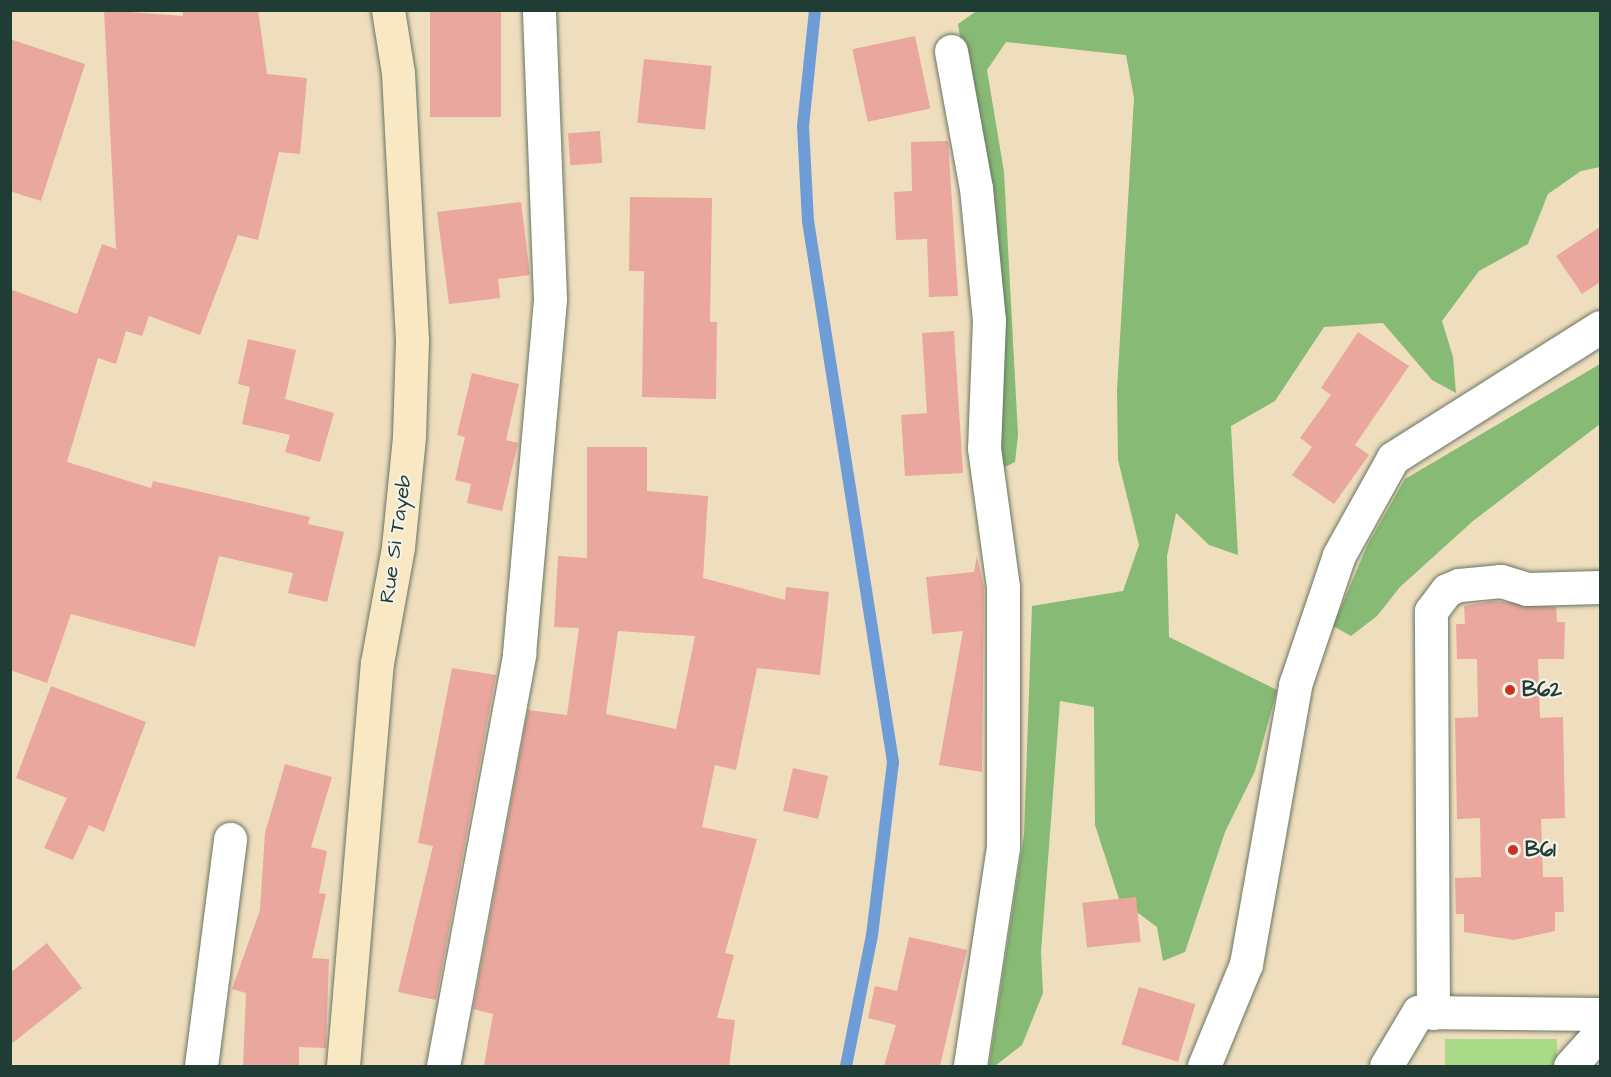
<!DOCTYPE html>
<style>
body{margin:0}
#map{position:relative;width:1611px;height:1077px;overflow:hidden;background:#efdebd;font-family:"Architects Daughter",sans-serif}
div>[style]{position:absolute}
[style*='--x']{left:calc(var(--x)*1px);top:calc(var(--y)*1px);width:calc(var(--w)*1px);rotate:calc(var(--a)*1deg)}
.green>*{inset:0;background:#aada87;transform-origin:0 0}
.forest>*{inset:0;background:#87ba74}
.stream>*{height:12px;margin:-6px;padding:0 6px;transform-origin:6px;border-radius:6px;background:#6d9cd6}
.building>*{inset:0;background:#e9a79d;transform-origin:0 0}
.roads{filter:drop-shadow(0 0 2px #687564) drop-shadow(0 0 2px #687564)}
.street>*{height:33px;margin:-16.5px;padding:0 16.5px;transform-origin:16.5px;border-radius:16.5px;background:#fff}
.secondary>*{height:33px;margin:-16.5px;padding:0 16.5px;transform-origin:16.5px;border-radius:16.5px;background:#f8e8c3}
.dots>*{width:16px;height:16px;translate:-50% -50%;box-sizing:border-box;border:3px solid #f7f3e8;border-radius:50%}
span{translate:-50% -50%;white-space:nowrap;text-align:center;line-height:1.15;-webkit-text-stroke:4.5px #f7f3e8;paint-order:stroke}
.street-label{font-size:21px;color:#1f3d34}
.poi-label{font-size:21px;color:#1f3d34;font-weight:700}
.left{translate:0 -50%;text-align:left}
.frame{position:absolute;inset:0;border:12px solid #1f3d34;pointer-events:none}
</style>
<div id="map">
<div class="green">
<div style="left:1445px;top:1039px;width:112px;height:30px"></div>
</div>
<div class="forest">
<div style="clip-path:polygon(978px 10px,1600px 11px,1600px 167px,1581px 171px,1548px 194px,1528px 244px,1479px 271px,1442px 321px,1453px 357px,1456px 393px,1432px 380px,1383px 323px,1324px 327px,1275px 401px,1231px 426px,1238px 555px,1209px 545px,1176px 513px,1167px 556px,1169px 637px,1277px 690px,1255px 771px,1225px 832px,1185px 952px,1163px 961px,1157px 927px,1119px 899px,1095px 825px,1094px 707px,1060px 701px,1041px 952px,1043px 993px,1022px 1045px,995px 1066px,989px 1066px,1024px 835px,1032px 606px,1123px 591px,1139px 545px,1118px 460px,1117px 390px,1134px 98px,1126px 55px,1006px 42px,987px 70px,1004px 172px,1018px 435px,1015px 462px,1003px 468px,995px 450px,983px 181px,958px 24px)"></div>
<div style="clip-path:polygon(1600px 364px,1600px 424px,1473px 521px,1400px 587px,1377px 616px,1351px 636px,1333px 626px,1367px 546px,1405px 479px)"></div>
</div>
<div class="stream">
<div style="--x:815;--y:10;--w:117;--a:95.9"></div>
<div style="--x:803;--y:126;--w:95;--a:87"></div>
<div style="--x:808;--y:221;--w:548;--a:81.07"></div>
<div style="--x:893;--y:762;--w:174;--a:96.9"></div>
<div style="--x:872;--y:935;--w:134;--a:101.2"></div>
</div>
<div class="building">
<div style="clip-path:polygon(104px 10px,183px 16px,182px 10px,258px 10px,267px 74px,307px 78px,300px 154px,279px 152px,258px 240px,238px 235px,200px 335px,149px 316px,142px 336px,126px 331px,116px 364px,98px 358px,67px 462px,151px 488px,153px 481px,310px 517px,308px 524px,344px 532px,327px 602px,288px 593px,293px 573px,219px 556px,195px 647px,71px 614px,47px 683px,10px 670px,10px 289px,77px 314px,102px 244px,116px 249px)"></div>
<div style="left:430px;top:10px;width:71px;height:107px"></div>
<div style="left:915px;top:36px;width:74px;height:64px;rotate:78deg"></div>
<div style="clip-path:polygon(10px 39px,85px 64px,41px 201px,10px 191px)"></div>
<div style="left:644px;top:59px;width:68px;height:64px;rotate:6deg"></div>
<div style="left:600px;top:131px;width:32px;height:32px;rotate:86deg"></div>
<div style="clip-path:polygon(948px 141px,958px 296px,929px 297px,927px 239px,896px 240px,894px 192px,912px 191px,911px 142px)"></div>
<div style="clip-path:polygon(630px 197px,712px 198px,710px 322px,717px 322px,716px 399px,642px 397px,644px 271px,629px 271px)"></div>
<div style="clip-path:polygon(521px 202px,530px 275px,498px 279px,500px 298px,449px 304px,437px 212px)"></div>
<div style="clip-path:polygon(1600px 227px,1600px 282px,1582px 294px,1556px 256px)"></div>
<div style="clip-path:polygon(954px 331px,963px 473px,905px 476px,901px 415px,927px 413px,922px 333px)"></div>
<div style="clip-path:polygon(1358px 332px,1409px 366px,1355px 445px,1369px 455px,1334px 504px,1292px 475px,1312px 447px,1300px 438px,1331px 395px,1321px 388px)"></div>
<div style="clip-path:polygon(248px 339px,296px 350px,285px 399px,334px 413px,320px 462px,285px 452px,290px 435px,242px 424px,250px 387px,238px 384px)"></div>
<div style="clip-path:polygon(472px 373px,519px 384px,506px 440px,518px 443px,502px 511px,467px 503px,471px 484px,455px 480px,465px 437px,457px 435px)"></div>
<div style="clip-path:polygon(evenodd,587px 447px,647px 447px,647px 491px,708px 496px,703px 578px,785px 600px,786px 587px,829px 592px,820px 675px,757px 668px,736px 770px,715px 765px,702px 827px,757px 839px,725px 953px,734px 955px,717px 1018px,735px 1020px,729px 1066px,484px 1066px,493px 1014px,473px 1009px,528px 710px,567px 715px,579px 628px,554px 627px,558px 556px,587px 558px,587px 447px,618px 631px,695px 636px,676px 729px,606px 714px,618px 631px)"></div>
<div style="clip-path:polygon(977px 556px,984px 588px,982px 772px,939px 765px,963px 631px,932px 634px,926px 577px,974px 572px)"></div>
<div style="clip-path:polygon(1493px 601px,1556px 607px,1557px 622px,1565px 622px,1564px 659px,1538px 659px,1540px 718px,1563px 717px,1565px 818px,1541px 819px,1543px 877px,1563px 877px,1564px 912px,1555px 912px,1555px 931px,1514px 940px,1464px 932px,1464px 914px,1456px 914px,1455px 878px,1481px 877px,1480px 818px,1457px 819px,1455px 718px,1478px 717px,1477px 659px,1457px 659px,1456px 624px,1465px 624px,1464px 606px)"></div>
<div style="clip-path:polygon(452px 668px,496px 675px,436px 1000px,398px 992px,433px 846px,418px 843px)"></div>
<div style="clip-path:polygon(51px 686px,146px 722px,104px 832px,89px 825px,73px 860px,44px 848px,67px 798px,16px 778px)"></div>
<div style="clip-path:polygon(285px 764px,332px 777px,311px 847px,327px 851px,319px 893px,326px 894px,312px 958px,329px 959px,326px 1048px,299px 1047px,299px 1066px,243px 1066px,246px 993px,232px 989px,260px 910px,265px 833px)"></div>
<div style="left:793px;top:768px;width:36px;height:44px;rotate:13deg"></div>
<div style="left:1136px;top:897px;width:45px;height:54px;rotate:84deg"></div>
<div style="clip-path:polygon(909px 937px,967px 950px,940px 1066px,884px 1066px,896px 1025px,868px 1018px,875px 986px,897px 991px)"></div>
<div style="clip-path:polygon(47px 943px,82px 988px,10px 1045px,10px 973px)"></div>
<div style="left:1139px;top:987px;width:59px;height:60px;rotate:17deg"></div>
</div>
<div class="roads">
<div class="street">
<div style="--x:951;--y:51;--w:139;--a:79.7"></div>
<div style="--x:976;--y:188;--w:133;--a:84.4"></div>
<div style="--x:989;--y:320;--w:128;--a:92.2"></div>
<div style="--x:984;--y:448;--w:140;--a:82.2"></div>
<div style="--x:1003;--y:587;--w:260;--a:90"></div>
<div style="--x:1003;--y:847;--w:221;--a:98.6"></div>
<div style="--x:1433;--y:1013;--w:402;--a:-90.3"></div>
<div style="--x:1431;--y:611;--w:26;--a:-53"></div>
<div style="--x:1447;--y:590;--w:13;--a:-23"></div>
<div style="--x:1459;--y:585;--w:42;--a:-5.4"></div>
<div style="--x:1501;--y:581;--w:27;--a:17"></div>
<div style="--x:1527;--y:589;--w:73;--a:-1.6"></div>
<div style="--x:201;--y:1066;--w:229;--a:-82.7"></div>
<div style="--x:443;--y:1066;--w:419;--a:-79.5"></div>
<div style="--x:519;--y:654;--w:357;--a:-85"></div>
<div style="--x:550;--y:298;--w:288;--a:-92.2"></div>
<div style="--x:1204;--y:1066;--w:110;--a:-67.6"></div>
<div style="--x:1246;--y:964;--w:283;--a:-80"></div>
<div style="--x:1295;--y:685;--w:137;--a:-71.3"></div>
<div style="--x:1339;--y:555;--w:111;--a:-60.9"></div>
<div style="--x:1393;--y:458;--w:245;--a:-32.3"></div>
<div style="--x:1386;--y:1066;--w:63;--a:-59.3"></div>
<div style="--x:1418;--y:1012;--w:182;--a:0.6"></div>
<div style="--x:1570;--y:1066;--w:45;--a:-47.7"></div>
</div>
<div class="secondary">
<div style="--x:343;--y:1066;--w:404;--a:-85.2"></div>
<div style="--x:377;--y:663;--w:118;--a:-79.7"></div>
<div style="--x:398;--y:547;--w:112;--a:-84.3"></div>
<div style="--x:409;--y:436;--w:96;--a:-88.2"></div>
<div style="--x:412;--y:340;--w:267;--a:-93"></div>
<div style="--x:398;--y:73;--w:64;--a:-99"></div>
</div>
</div>
<div class="dots">
<div style="left:1510px;top:690px;background:#c8321e"></div>
<div style="left:1513px;top:850px;background:#c8321e"></div>
</div>
<div class="street-label">
<span style="left:396px;top:539px;rotate:-82deg">Rue Si Tayeb</span>
</div>
<div class="poi-label">
<span class="left" style="left:1522px;top:690px">B62</span>
<span class="left" style="left:1525px;top:850px">B61</span>
</div>
<div class="frame"></div>
</div>
